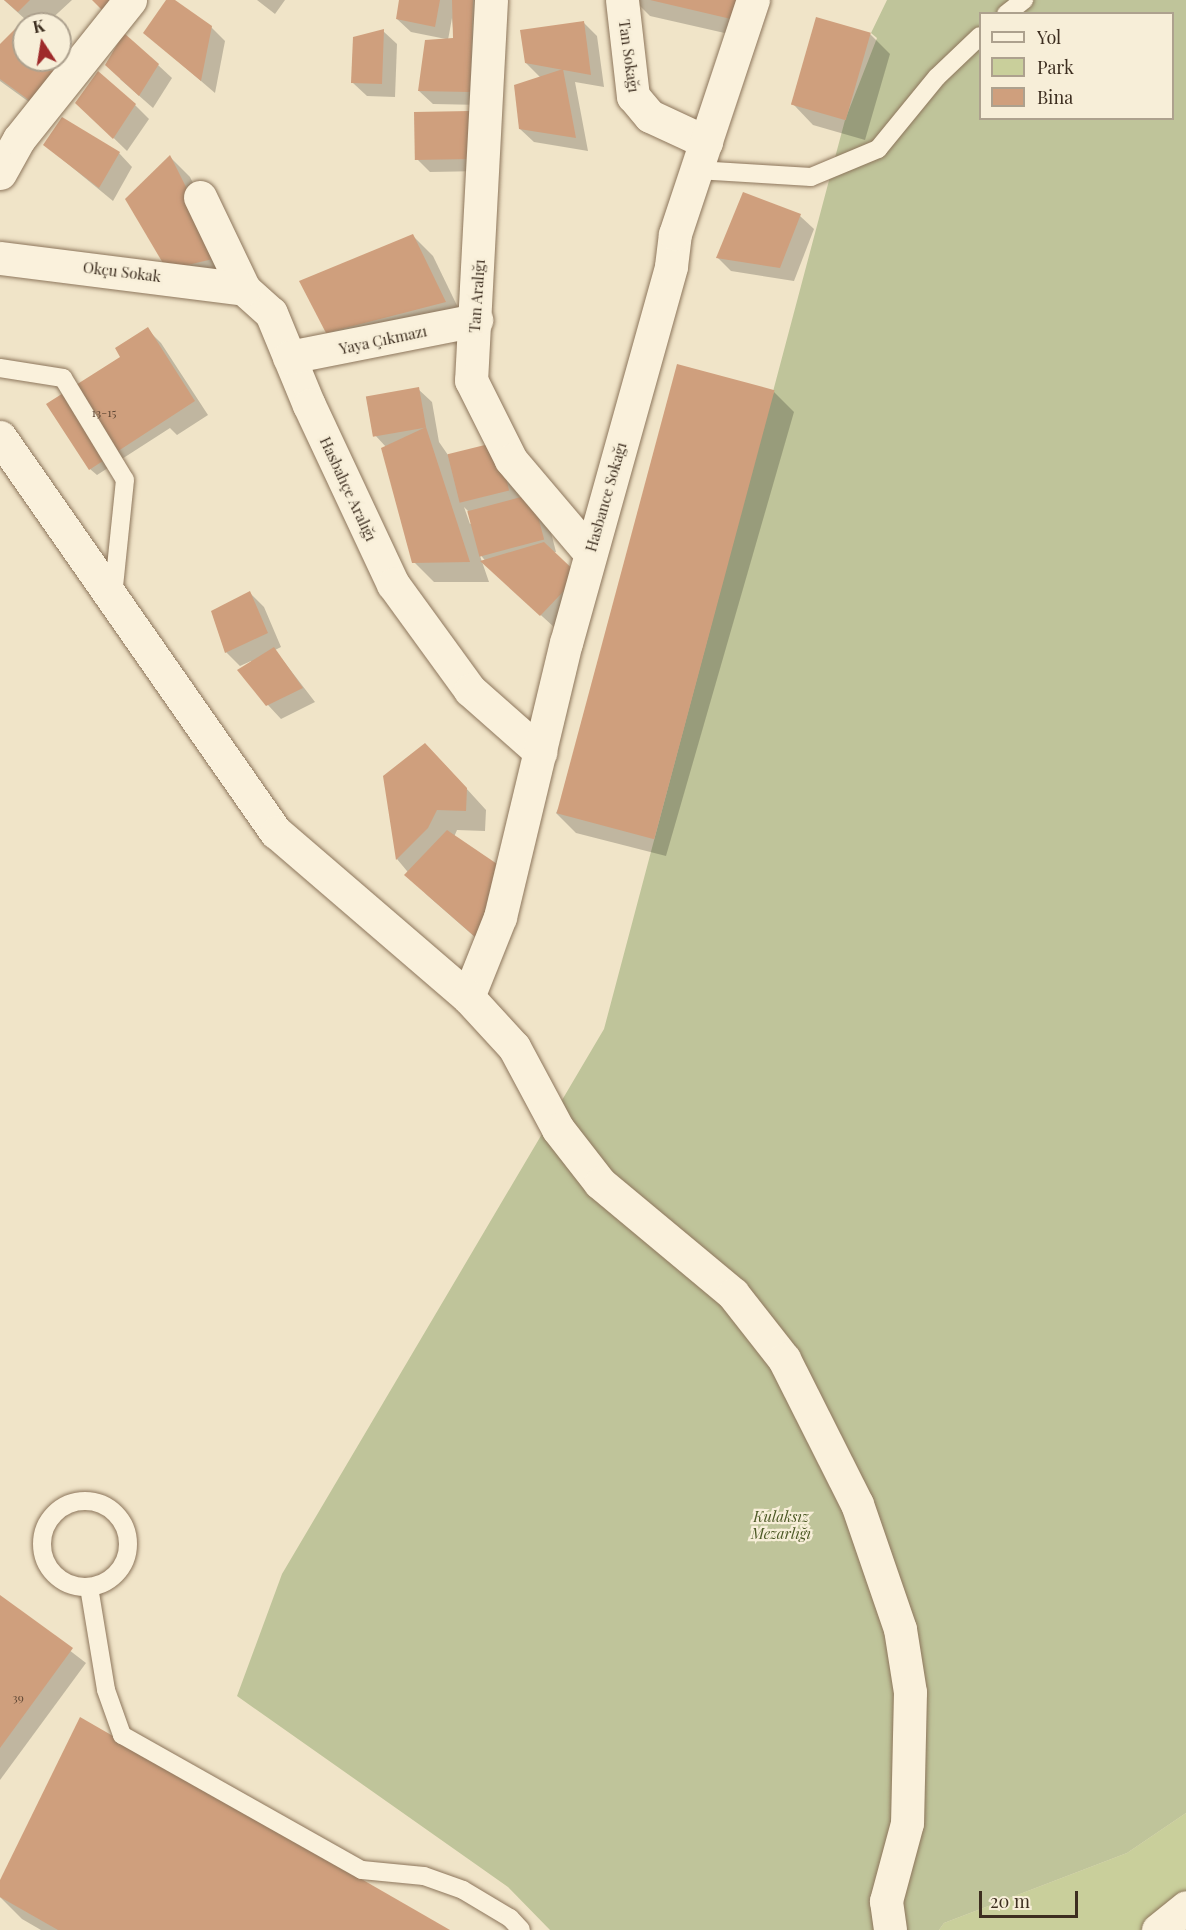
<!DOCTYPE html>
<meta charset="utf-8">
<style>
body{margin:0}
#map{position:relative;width:1186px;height:1930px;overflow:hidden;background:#f0e4c8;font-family:"Playfair Display",serif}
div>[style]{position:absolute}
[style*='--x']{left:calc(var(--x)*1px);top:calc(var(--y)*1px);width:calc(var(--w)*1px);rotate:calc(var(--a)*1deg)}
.green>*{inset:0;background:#c9cf9b}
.cemetery>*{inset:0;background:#bfc49a}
.shadow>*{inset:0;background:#0003}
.building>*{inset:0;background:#cf9f7d;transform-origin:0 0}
.roads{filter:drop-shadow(0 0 2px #8d765c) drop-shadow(0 0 2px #8d765c)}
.lane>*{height:18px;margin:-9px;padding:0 9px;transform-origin:9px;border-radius:9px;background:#faf1dc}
.lane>.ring{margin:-9px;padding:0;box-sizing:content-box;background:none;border:18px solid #faf1dc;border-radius:50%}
.street>*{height:33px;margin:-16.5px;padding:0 16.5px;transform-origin:16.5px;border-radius:16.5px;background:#faf1dc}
.secondary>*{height:33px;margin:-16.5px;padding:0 16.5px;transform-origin:16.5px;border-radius:16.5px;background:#faf1dc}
span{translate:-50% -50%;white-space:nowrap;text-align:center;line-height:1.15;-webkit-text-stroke:4.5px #f7eed8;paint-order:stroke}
.number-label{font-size:12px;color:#624a37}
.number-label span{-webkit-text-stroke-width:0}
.street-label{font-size:15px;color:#3d2e20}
.park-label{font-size:15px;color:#4d5a26;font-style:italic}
.legend{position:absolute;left:979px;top:12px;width:195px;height:108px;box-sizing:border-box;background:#f7eed8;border:2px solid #ada18e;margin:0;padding:8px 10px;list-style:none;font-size:18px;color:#3d2e20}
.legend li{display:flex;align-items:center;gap:12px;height:30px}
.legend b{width:30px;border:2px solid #ada18e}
.north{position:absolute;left:12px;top:12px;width:60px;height:60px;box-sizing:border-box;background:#f7eed8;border:2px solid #ada18e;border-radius:50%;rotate:348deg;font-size:16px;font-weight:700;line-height:24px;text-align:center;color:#3d2e20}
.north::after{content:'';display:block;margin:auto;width:21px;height:27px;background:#9e2a2b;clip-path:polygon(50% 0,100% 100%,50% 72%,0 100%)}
.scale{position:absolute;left:979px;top:1891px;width:99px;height:27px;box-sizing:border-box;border:3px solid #3d2e20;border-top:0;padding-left:8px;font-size:18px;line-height:21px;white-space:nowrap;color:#3d2e20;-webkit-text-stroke:4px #f7eed8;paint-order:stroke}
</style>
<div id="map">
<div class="green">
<div style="clip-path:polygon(1186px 1813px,1186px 1930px,939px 1930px,944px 1923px,1127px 1853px)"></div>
</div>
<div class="cemetery">
<div style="clip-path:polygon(evenodd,887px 0,1186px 0,1186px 1813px,1127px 1853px,944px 1923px,939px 1930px,550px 1930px,508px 1887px,237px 1696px,282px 1574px,604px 1029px,845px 120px,877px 38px,871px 33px,887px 0,980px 14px,1172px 14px,1172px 118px,980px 118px,980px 14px)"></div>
</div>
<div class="shadow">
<div style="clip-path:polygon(4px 0,72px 0,46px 24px,24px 24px,24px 60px,60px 60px,60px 41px,75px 53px,47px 115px,0 81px,0 46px,26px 20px)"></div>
<div style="clip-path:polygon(168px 0,211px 27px,225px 41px,215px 93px,145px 33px)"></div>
<div style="clip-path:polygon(257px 0,285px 0,275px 14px)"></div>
<div style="clip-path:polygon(evenodd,401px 0,487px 0,483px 105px,433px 104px,419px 91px,446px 39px,411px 32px,397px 19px,401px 0,452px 18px,454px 39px,448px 40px,452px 18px)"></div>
<div style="clip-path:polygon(634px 0,760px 0,751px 39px,650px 16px)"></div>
<div style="clip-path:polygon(584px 23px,597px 36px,604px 87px,575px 82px,588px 151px,534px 142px,520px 129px,541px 78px,526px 63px)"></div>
<div style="clip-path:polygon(383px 31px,397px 44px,395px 97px,367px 96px,353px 83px)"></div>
<div style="clip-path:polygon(870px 34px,890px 54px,865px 140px,813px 125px,793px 104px)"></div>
<div style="clip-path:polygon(158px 65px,172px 78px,153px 108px,120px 79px)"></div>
<div style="clip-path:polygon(135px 105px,149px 119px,127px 151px,91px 116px)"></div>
<div style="clip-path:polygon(416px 113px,483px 171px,430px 172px,416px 158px)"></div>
<div style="clip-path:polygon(45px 145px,119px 153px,132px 167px,113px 201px)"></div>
<div style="clip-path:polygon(170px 157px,190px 177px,240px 277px,188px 289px)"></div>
<div style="clip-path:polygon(800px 216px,814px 229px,794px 281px,731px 271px,718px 258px)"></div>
<div style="clip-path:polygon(413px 236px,433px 256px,465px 322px,348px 352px,327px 332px)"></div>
<div style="clip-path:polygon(147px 329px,161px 343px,208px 415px,177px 435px,170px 428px,97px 475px,90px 469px,122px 357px)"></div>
<div style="clip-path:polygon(evenodd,418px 389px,432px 402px,439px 442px,448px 455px,510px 457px,520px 498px,545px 509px,556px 552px,553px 553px,578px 576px,555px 628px,496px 574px,479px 553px,489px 582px,434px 582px,414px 562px,386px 447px,375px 435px,418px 389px,464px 507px,469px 512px,472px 523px,470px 524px,464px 507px)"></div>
<div style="clip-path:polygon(774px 392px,794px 412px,666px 856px,576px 833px,556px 813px)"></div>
<div style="clip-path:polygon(250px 593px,264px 607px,281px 647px,275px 650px,315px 702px,281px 719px,268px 705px,251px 661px,240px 666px,226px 652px,213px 611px)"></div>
<div style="clip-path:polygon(445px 765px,486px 810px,485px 831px,457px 830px,454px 837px,522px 890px,501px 960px,427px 895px,397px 859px,385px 777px)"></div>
<div style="clip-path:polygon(0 1597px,86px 1663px,0 1780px)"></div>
<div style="clip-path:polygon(0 1883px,447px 1930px,41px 1930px,22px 1919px,0 1897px)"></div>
</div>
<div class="building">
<div style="clip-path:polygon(4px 0,30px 0,18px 12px)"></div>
<div style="clip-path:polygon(92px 0,116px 0,105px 13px)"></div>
<div style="clip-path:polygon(166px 0,175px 0,212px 26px,201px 81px,143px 33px)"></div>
<div style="clip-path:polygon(399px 0,440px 0,435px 27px,396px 19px)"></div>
<div style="clip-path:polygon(452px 0,473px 0,470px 92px,418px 91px,425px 40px,453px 38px)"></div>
<div style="clip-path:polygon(650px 0,736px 0,731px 19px)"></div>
<div style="clip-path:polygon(29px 15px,40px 24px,24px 24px,24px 60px,60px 60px,60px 39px,76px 52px,33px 103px,0 79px,0 44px)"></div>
<div style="left:816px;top:17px;width:57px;height:91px;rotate:16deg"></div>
<div style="clip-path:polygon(584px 21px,591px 75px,525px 63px,520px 30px)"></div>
<div style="clip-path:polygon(384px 29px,382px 84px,351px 83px,353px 37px)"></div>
<div style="clip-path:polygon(124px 33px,159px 64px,139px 96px,105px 65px)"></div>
<div style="clip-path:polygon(563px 69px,576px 138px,519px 129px,514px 85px)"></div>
<div style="clip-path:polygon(98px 71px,136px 104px,113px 139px,75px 103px)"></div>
<div style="left:469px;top:111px;width:48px;height:55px;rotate:89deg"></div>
<div style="clip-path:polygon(62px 117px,120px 152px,99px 188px,43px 145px)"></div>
<div style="clip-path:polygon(170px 155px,221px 257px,167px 270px,125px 199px)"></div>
<div style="clip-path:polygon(743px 192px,801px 214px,780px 268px,716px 258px)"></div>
<div style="clip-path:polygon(413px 234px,446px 302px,326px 333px,299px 281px)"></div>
<div style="clip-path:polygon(148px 327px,195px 401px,89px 470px,46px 404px,120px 357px,115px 348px)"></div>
<div style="left:677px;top:364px;width:101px;height:465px;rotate:15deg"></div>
<div style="left:419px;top:387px;width:41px;height:54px;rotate:80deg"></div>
<div style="clip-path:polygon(426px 427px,470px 562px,412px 563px,381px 448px)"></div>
<div style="left:497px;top:442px;width:50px;height:51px;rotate:76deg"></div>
<div style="left:532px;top:494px;width:47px;height:67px;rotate:75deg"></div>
<div style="clip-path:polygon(544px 542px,579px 575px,540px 616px,480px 561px)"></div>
<div style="clip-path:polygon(250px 591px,268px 633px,225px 653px,211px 611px)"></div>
<div style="clip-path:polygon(274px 647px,303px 688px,266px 706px,237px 670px)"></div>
<div style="clip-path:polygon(425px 743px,467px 788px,466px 811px,437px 810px,428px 828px,396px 860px,383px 776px)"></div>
<div style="clip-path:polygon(447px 830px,503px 868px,481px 942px,404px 875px)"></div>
<div style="clip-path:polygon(0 1595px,73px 1648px,0 1748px)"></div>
<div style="clip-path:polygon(80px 1717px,450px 1930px,58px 1930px,0 1897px,0 1880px)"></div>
</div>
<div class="roads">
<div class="lane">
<div style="--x:1006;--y:14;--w:23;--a:-38"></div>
<div style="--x:697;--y:170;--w:114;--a:3.5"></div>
<div style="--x:811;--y:177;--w:73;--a:-22.7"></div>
<div style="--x:878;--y:149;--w:93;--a:-50.7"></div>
<div style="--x:937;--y:77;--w:59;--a:-43.6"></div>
<div style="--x:0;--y:368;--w:64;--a:9"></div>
<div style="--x:63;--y:378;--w:119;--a:58.7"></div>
<div style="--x:125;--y:480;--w:118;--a:95.9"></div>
<div class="ring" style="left:42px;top:1501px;width:68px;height:68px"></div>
<div style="--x:89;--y:1587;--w:104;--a:80.6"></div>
<div style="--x:106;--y:1690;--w:48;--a:70.4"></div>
<div style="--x:122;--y:1735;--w:275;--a:29.4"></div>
<div style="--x:362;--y:1870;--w:62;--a:5.5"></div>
<div style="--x:424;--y:1876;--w:41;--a:19.7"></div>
<div style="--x:463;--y:1890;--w:55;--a:30.8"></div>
<div style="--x:510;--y:1918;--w:16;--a:47"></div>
</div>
<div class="street">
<div style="--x:491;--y:0;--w:381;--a:93"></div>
<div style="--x:471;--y:380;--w:89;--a:63.4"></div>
<div style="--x:511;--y:460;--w:122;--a:49.7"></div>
<div style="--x:622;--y:0;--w:97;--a:83.5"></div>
<div style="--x:633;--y:96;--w:26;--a:50"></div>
<div style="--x:650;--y:116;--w:62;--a:24.9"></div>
<div style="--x:0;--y:173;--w:39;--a:-61"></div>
<div style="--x:19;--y:139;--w:178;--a:-51.4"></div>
<div style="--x:200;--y:197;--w:102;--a:64.4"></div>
<div style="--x:244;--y:289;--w:36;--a:42"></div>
<div style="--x:271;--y:313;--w:100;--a:67.6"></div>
<div style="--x:309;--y:405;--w:198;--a:64.9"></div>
<div style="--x:393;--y:584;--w:131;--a:54"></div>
<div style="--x:470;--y:690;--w:94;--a:41.5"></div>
<div style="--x:0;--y:258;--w:246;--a:7.2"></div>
<div style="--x:289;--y:357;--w:191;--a:-11.2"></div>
<div style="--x:468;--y:997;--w:86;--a:-68.2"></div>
<div style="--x:500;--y:917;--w:282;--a:-76.5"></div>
<div style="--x:566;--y:643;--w:391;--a:-74.4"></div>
<div style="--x:671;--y:266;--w:32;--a:-83"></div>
<div style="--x:675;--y:234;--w:247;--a:-71.6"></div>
</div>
<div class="secondary">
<div style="--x:0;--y:437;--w:482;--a:55.1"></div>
<div style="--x:276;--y:832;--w:253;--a:40.7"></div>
<div style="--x:468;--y:997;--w:68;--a:47.4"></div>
<div style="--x:514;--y:1047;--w:93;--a:61.8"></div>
<div style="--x:558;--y:1129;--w:68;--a:52.1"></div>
<div style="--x:600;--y:1183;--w:173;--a:39.8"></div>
<div style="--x:733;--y:1294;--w:83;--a:51.9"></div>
<div style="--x:784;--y:1359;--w:162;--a:63.3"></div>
<div style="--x:857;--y:1504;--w:132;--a:71"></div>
<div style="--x:900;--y:1629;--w:64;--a:81"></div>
<div style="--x:910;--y:1692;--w:131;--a:91.3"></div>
<div style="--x:907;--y:1823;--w:81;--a:105.1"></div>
<div style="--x:886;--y:1901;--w:29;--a:82"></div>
<div style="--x:1158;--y:1930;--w:36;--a:-39"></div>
</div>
</div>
<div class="number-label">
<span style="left:104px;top:413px">13-15</span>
<span style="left:18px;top:1698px">39</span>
</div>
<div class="street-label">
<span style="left:629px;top:56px;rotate:82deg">Tan Sokağı</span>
<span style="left:122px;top:272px;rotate:7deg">Okçu Sokak</span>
<span style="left:477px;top:296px;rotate:-86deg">Tan Aralığı</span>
<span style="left:383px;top:340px;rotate:-12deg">Yaya Çıkmazı</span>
<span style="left:348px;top:489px;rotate:65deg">Hasbahçe Aralığı</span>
<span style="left:606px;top:497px;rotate:-74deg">Hasbance Sokağı</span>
</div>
<div class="park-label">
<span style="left:781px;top:1525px">Kulaksız<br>Mezarlığı</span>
</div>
<ul class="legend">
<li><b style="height:8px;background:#faf1dc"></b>Yol</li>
<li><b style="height:16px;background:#c9cf9b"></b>Park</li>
<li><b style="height:16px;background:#cf9f7d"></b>Bina</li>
</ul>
<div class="north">K</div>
<div class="scale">20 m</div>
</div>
